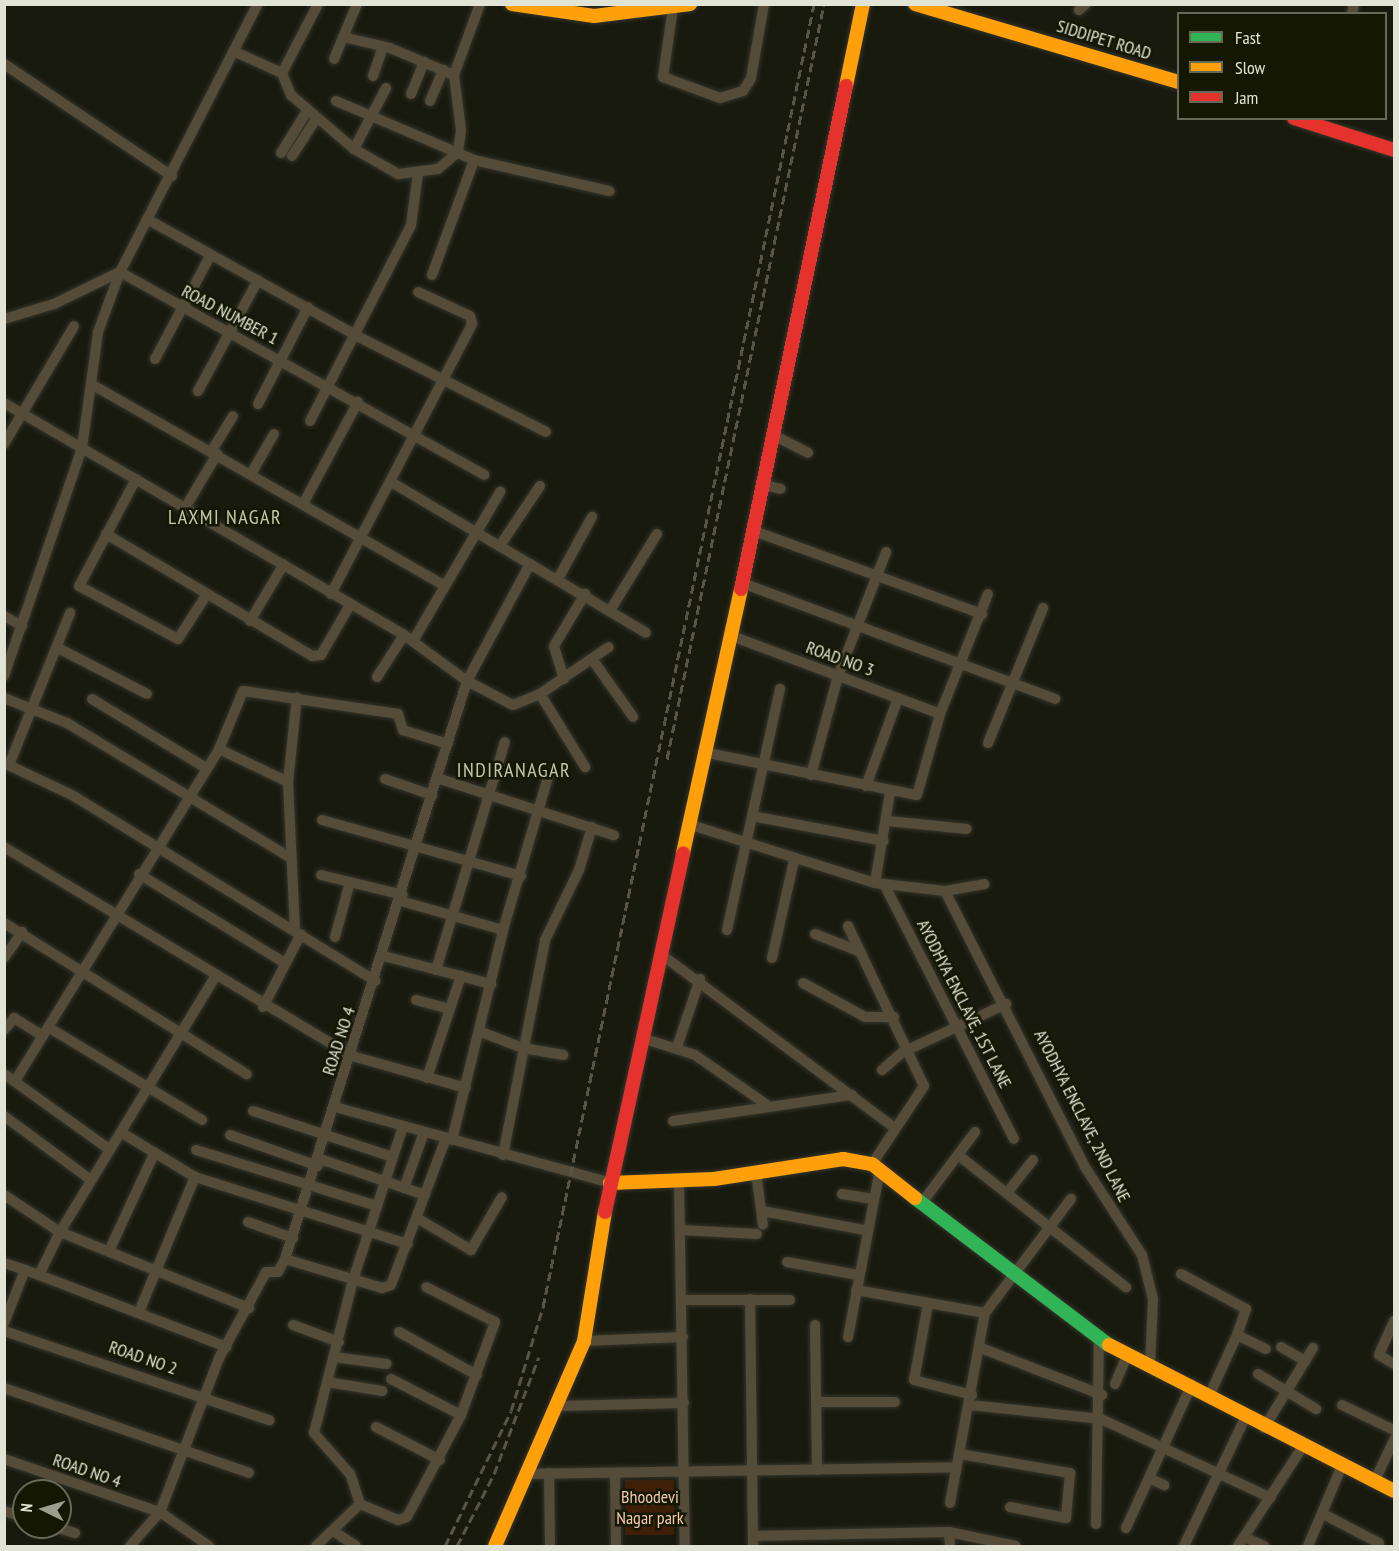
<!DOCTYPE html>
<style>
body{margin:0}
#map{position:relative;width:1399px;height:1551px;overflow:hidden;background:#191a0e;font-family:"PT Sans Narrow",sans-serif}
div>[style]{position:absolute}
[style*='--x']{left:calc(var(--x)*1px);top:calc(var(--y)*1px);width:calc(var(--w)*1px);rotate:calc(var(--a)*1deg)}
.green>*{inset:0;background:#3f1f08;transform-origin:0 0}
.roads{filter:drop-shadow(0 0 2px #34352b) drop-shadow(0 0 2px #34352b)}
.street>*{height:10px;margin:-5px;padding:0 5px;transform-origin:5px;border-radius:5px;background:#544c39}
.fast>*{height:14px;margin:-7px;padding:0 7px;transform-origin:7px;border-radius:7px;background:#30b455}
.slow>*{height:14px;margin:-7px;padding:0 7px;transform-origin:7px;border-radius:7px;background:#ff9f0a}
.jam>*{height:14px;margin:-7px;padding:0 7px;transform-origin:7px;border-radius:7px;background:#e5322d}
.rail>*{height:3px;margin-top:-1.5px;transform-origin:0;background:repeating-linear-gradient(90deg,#585547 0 9px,transparent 0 13.5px)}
span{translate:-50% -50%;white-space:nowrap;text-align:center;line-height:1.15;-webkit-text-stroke:5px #141701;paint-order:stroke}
.street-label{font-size:18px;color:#e1e4d5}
.park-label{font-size:18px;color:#f4c8af}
.neighbourhood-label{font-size:20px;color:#c3c8ab;letter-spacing:1.5px}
.frame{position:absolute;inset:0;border:6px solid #e1e4d5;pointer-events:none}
.legend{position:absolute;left:1177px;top:12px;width:210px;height:108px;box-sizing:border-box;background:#141701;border:2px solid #666956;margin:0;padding:8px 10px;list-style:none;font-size:18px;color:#e1e4d5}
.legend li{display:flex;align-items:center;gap:12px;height:30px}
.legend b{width:30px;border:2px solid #666956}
.north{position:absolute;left:12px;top:1479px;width:60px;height:60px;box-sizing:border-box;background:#141701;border:2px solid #666956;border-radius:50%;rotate:275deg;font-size:16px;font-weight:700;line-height:24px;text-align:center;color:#e1e4d5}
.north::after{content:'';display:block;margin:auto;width:21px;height:27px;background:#9b9d8f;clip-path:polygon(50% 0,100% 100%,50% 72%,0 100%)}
</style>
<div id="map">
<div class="green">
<div style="left:674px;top:1480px;width:55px;height:49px;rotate:90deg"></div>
</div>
<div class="roads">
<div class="street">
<div style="--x:673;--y:7;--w:71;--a:98.1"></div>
<div style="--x:663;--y:77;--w:61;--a:20.2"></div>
<div style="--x:720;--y:98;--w:24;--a:-17"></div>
<div style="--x:743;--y:91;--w:15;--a:-58"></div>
<div style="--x:751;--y:78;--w:75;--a:-80"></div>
<div style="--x:1079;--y:10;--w:9;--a:-41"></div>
<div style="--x:1352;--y:14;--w:10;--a:-79"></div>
<div style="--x:343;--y:37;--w:48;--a:13.2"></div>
<div style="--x:390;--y:48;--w:69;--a:22.9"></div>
<div style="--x:233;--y:51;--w:54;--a:24.2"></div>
<div style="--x:282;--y:73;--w:78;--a:-62.4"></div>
<div style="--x:334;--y:59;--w:60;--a:-67.3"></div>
<div style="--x:4;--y:64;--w:202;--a:33.7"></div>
<div style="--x:282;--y:73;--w:24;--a:68"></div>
<div style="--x:291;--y:95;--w:83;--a:40.6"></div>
<div style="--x:354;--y:149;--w:51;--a:29.6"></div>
<div style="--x:398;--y:174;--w:40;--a:-7.1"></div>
<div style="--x:438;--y:169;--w:26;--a:-40"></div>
<div style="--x:458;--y:152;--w:22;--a:-82"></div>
<div style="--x:461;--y:130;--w:55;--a:-97.3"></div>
<div style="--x:454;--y:75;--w:76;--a:-69.9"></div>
<div style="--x:373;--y:76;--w:31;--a:-71"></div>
<div style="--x:411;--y:94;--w:35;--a:-68"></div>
<div style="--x:336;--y:101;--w:150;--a:23.1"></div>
<div style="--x:474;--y:160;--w:139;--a:12.9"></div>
<div style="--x:430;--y:101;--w:34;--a:-67"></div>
<div style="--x:354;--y:149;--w:69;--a:-62.3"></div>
<div style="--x:281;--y:153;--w:49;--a:-58.2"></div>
<div style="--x:292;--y:156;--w:44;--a:-57"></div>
<div style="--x:147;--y:219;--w:238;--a:29.1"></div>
<div style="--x:355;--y:335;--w:214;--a:26.9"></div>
<div style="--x:432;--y:275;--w:122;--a:-69.9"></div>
<div style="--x:4;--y:319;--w:52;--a:-16.7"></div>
<div style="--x:54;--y:304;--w:73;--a:-25.9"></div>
<div style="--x:120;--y:272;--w:417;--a:29.1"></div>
<div style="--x:155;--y:359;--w:117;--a:-61.9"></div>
<div style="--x:91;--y:384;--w:406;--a:29.7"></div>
<div style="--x:198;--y:391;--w:126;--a:-61.6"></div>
<div style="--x:4;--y:403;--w:462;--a:30.1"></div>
<div style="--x:404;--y:635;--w:78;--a:36.1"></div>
<div style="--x:467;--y:681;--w:52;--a:27.6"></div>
<div style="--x:513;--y:705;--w:29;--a:-22"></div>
<div style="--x:540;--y:694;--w:83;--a:-34.3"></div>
<div style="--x:258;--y:404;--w:109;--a:-62.7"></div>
<div style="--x:310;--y:421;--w:220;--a:-62.7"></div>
<div style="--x:411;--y:225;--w:52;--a:-82.3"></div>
<div style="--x:775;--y:436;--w:37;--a:27"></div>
<div style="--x:4;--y:444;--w:137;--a:-59.3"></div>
<div style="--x:211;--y:452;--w:42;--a:-58.6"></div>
<div style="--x:251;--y:474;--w:46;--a:-60.1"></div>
<div style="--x:136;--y:479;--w:121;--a:118"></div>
<div style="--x:79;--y:586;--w:112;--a:28.2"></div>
<div style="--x:178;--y:639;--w:54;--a:-57.2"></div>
<div style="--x:391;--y:482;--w:296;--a:30.6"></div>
<div style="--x:764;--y:485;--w:17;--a:13"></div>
<div style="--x:303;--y:504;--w:116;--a:-61.7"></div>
<div style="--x:185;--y:508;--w:63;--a:-59.3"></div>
<div style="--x:754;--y:531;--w:243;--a:20"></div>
<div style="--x:106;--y:534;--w:239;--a:30.6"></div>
<div style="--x:312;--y:656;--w:9;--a:-6"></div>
<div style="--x:321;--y:655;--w:58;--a:-59.9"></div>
<div style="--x:501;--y:544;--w:70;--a:-56.1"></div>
<div style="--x:558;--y:579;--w:71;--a:-61.3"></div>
<div style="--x:742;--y:583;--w:334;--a:20.3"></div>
<div style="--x:331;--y:594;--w:305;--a:-62.4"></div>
<div style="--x:472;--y:324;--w:8;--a:-104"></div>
<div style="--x:470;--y:316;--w:57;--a:-155.2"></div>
<div style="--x:611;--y:609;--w:88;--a:-58.5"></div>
<div style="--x:4;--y:616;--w:21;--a:29"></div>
<div style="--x:250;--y:621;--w:66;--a:-59.2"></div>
<div style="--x:729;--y:635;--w:225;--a:20.5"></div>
<div style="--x:413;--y:641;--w:173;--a:-59.7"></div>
<div style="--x:58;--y:648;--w:100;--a:27.3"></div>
<div style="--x:592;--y:659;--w:71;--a:54.7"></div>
<div style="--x:4;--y:676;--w:241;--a:-71.1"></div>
<div style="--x:82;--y:448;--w:117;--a:-82.1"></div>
<div style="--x:98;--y:332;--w:64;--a:-69.9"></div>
<div style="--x:120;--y:272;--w:301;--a:-62.8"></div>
<div style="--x:377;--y:677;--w:50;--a:-57.3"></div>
<div style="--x:564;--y:679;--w:34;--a:-107"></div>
<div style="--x:554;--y:646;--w:61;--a:-59.2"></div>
<div style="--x:540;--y:694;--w:86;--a:58.3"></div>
<div style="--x:4;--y:698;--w:68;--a:21.6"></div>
<div style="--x:67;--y:723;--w:262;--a:31.1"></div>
<div style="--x:92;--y:699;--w:133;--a:31.2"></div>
<div style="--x:988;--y:743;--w:146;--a:-67.8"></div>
<div style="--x:219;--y:749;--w:76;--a:25.6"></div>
<div style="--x:703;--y:752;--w:218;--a:11.4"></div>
<div style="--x:917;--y:795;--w:84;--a:-74.1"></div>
<div style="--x:940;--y:714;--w:129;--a:-68.2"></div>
<div style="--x:4;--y:763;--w:75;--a:25.2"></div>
<div style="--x:72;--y:795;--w:356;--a:31.5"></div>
<div style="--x:9;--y:765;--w:164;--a:-68.1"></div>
<div style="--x:811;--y:775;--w:103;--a:-74.7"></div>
<div style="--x:838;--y:676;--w:133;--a:-68.8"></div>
<div style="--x:437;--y:778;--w:186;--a:17.9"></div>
<div style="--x:385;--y:779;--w:50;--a:18.8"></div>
<div style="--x:866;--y:786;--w:94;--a:-70"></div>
<div style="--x:752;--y:816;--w:134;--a:10.7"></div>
<div style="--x:322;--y:820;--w:207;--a:15.7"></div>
<div style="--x:888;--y:821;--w:79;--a:5.8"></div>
<div style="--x:688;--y:824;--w:196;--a:17.5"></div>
<div style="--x:875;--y:883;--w:70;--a:6.5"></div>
<div style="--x:945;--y:891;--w:40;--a:-10"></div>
<div style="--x:4;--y:847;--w:406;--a:31"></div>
<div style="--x:352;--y:1056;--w:118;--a:15.7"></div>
<div style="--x:139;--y:874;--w:171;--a:31.4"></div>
<div style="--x:321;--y:875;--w:84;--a:13.7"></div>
<div style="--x:875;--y:883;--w:92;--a:-80.6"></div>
<div style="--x:884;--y:884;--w:286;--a:63"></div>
<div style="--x:945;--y:891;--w:309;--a:63.1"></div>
<div style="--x:1085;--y:1167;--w:105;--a:57.1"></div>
<div style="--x:1142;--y:1255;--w:45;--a:76"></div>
<div style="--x:1153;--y:1299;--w:65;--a:92.6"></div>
<div style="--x:401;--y:901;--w:106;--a:15.9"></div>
<div style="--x:4;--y:923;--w:286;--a:31.9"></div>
<div style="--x:848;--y:926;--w:177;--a:64.6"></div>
<div style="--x:924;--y:1086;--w:94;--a:123.7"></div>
<div style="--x:295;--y:930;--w:148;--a:-92.7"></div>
<div style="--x:288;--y:782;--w:85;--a:-84"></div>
<div style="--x:727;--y:930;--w:247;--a:-77.6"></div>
<div style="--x:815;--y:934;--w:49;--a:21.4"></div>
<div style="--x:335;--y:937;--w:57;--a:-74.7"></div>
<div style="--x:662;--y:955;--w:290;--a:36.6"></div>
<div style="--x:384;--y:956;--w:111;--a:14.7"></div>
<div style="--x:4;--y:958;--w:32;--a:-55"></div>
<div style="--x:772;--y:958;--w:100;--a:-77.3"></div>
<div style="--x:436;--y:970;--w:238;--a:-73.2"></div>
<div style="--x:803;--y:983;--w:71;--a:28.7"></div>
<div style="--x:865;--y:1017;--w:29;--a:0"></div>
<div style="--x:416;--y:1000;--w:35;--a:15"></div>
<div style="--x:263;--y:1007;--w:82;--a:-62.5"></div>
<div style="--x:48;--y:1027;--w:180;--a:31.1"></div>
<div style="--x:4;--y:1030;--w:16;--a:-50"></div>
<div style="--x:14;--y:1018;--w:34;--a:32"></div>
<div style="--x:481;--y:1032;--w:45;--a:20.9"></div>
<div style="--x:523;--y:1048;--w:41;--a:9.9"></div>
<div style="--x:645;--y:1039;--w:52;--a:17.7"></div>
<div style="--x:695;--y:1055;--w:91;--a:34.7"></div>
<div style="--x:677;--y:1047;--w:72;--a:-71.3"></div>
<div style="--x:882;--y:1070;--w:28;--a:-41"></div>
<div style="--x:903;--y:1052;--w:114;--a:-25"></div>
<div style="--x:4;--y:1074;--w:130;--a:35.6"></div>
<div style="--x:427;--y:1078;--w:108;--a:-71.6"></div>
<div style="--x:15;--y:1081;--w:390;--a:-58.4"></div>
<div style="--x:219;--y:749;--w:63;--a:-67.5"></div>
<div style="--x:243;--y:691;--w:157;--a:8.4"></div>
<div style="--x:398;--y:714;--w:17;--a:73"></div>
<div style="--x:403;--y:730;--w:47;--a:17.3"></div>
<div style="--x:335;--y:1107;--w:285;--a:15.4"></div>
<div style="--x:253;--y:1111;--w:147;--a:18.2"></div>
<div style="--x:4;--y:1116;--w:108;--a:36.3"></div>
<div style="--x:673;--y:1121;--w:181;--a:-8.3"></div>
<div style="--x:122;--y:1133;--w:85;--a:31.1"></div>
<div style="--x:195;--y:1177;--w:223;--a:17.5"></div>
<div style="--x:230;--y:1135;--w:93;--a:19.4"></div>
<div style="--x:452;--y:1140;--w:216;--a:-76.3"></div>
<div style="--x:503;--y:930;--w:163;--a:-73.6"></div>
<div style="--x:196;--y:1150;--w:189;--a:17.2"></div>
<div style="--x:503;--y:1155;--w:219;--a:-78.9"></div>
<div style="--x:545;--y:940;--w:78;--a:-64.1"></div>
<div style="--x:579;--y:870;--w:45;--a:-73.2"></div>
<div style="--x:958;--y:1155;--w:214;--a:38.2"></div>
<div style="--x:320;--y:1159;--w:111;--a:18.9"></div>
<div style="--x:756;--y:1172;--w:53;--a:82.5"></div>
<div style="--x:679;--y:1181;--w:365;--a:89.1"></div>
<div style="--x:404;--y:1188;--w:59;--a:-70.3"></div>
<div style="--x:1007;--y:1193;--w:42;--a:-51.8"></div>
<div style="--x:842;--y:1194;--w:30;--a:9"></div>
<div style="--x:4;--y:1195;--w:67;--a:33.5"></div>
<div style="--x:60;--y:1232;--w:204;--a:21.9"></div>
<div style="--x:921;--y:1204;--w:90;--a:-53.1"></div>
<div style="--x:762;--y:1211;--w:105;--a:10.5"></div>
<div style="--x:417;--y:1218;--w:63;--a:30.7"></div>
<div style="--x:471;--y:1250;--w:61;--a:-59.7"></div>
<div style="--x:248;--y:1222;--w:48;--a:19.6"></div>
<div style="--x:681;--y:1230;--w:76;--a:3"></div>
<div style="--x:109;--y:1251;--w:107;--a:-65.1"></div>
<div style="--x:285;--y:1259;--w:101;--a:16.6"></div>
<div style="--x:382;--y:1288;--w:9;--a:-18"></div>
<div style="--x:391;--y:1285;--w:157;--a:-69.5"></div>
<div style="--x:787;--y:1262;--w:72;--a:10.4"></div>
<div style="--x:4;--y:1263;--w:22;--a:18"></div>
<div style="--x:1181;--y:1274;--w:74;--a:28.3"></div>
<div style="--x:1246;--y:1309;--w:28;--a:109"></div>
<div style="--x:39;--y:1275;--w:201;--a:21"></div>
<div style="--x:856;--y:1290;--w:131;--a:10.1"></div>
<div style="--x:750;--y:1299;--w:247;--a:89.3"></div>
<div style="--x:681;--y:1300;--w:109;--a:0"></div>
<div style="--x:928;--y:1304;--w:77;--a:100.4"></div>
<div style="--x:914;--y:1380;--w:60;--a:14.5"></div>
<div style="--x:139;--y:1312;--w:146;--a:-67.5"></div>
<div style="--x:1394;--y:1321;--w:37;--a:114"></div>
<div style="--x:1379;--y:1355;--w:17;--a:31"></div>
<div style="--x:4;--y:1323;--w:57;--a:-68.4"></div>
<div style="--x:25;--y:1270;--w:15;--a:20"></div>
<div style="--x:39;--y:1275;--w:48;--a:-64"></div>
<div style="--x:60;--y:1232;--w:298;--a:-58.7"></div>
<div style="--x:293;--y:1325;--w:49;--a:20.3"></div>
<div style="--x:815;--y:1325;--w:145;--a:89.2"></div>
<div style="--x:4;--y:1331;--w:280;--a:18.6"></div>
<div style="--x:399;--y:1332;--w:89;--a:28.9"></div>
<div style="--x:848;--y:1337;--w:170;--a:-79.2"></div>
<div style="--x:584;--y:1341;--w:99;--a:-2.3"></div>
<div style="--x:1281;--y:1347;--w:28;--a:30"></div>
<div style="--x:981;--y:1348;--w:130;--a:21.2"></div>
<div style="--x:334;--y:1357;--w:53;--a:7.5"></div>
<div style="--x:1258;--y:1374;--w:68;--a:31.1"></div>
<div style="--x:391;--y:1379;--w:79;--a:27.2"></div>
<div style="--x:327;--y:1382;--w:56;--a:9.3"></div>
<div style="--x:1115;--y:1384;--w:33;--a:-67"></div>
<div style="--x:4;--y:1388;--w:259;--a:19.1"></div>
<div style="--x:1210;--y:1394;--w:65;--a:-65.4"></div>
<div style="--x:1237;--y:1335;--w:32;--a:26"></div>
<div style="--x:816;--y:1402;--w:79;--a:0"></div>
<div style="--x:970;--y:1405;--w:132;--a:6.1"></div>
<div style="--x:1101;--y:1419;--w:187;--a:24.9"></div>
<div style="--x:1342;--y:1405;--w:58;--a:25.7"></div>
<div style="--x:558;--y:1406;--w:126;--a:-1.4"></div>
<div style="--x:376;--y:1427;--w:72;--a:27.3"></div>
<div style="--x:1264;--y:1428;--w:94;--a:-58.5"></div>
<div style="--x:960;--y:1454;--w:112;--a:9.8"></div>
<div style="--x:1070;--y:1473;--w:45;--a:95.1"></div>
<div style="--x:1066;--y:1518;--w:57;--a:-168.9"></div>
<div style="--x:4;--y:1459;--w:165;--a:18.8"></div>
<div style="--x:160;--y:1512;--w:60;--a:34.8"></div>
<div style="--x:549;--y:1473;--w:73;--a:89.2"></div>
<div style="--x:615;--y:1473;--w:73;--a:89.2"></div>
<div style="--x:526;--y:1474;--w:431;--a:-0.9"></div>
<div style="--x:1149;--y:1478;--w:17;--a:25"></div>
<div style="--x:1374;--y:1482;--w:47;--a:-64.5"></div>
<div style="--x:950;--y:1503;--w:193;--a:-79.6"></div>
<div style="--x:985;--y:1313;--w:143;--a:-53"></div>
<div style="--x:360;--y:1504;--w:32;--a:-108"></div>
<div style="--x:350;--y:1474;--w:55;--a:-131.3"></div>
<div style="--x:314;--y:1433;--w:158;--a:-75.7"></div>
<div style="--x:353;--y:1280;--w:162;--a:-72"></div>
<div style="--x:4;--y:1511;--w:21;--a:17"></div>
<div style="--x:1323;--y:1514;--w:63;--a:27.4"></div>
<div style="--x:1096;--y:1524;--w:183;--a:-89.1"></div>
<div style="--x:55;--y:1527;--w:21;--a:17"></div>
<div style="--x:1126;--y:1528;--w:158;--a:-65.4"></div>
<div style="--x:333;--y:1531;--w:27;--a:33"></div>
<div style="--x:949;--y:1532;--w:68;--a:11.8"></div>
<div style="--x:753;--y:1536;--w:196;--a:-1.2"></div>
<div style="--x:949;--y:1532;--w:14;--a:86"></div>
<div style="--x:1244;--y:1537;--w:22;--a:24"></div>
<div style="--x:130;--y:1546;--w:45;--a:-48.6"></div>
<div style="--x:160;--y:1512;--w:165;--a:-69"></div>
<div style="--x:219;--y:1358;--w:98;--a:-61.3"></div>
<div style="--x:266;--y:1272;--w:12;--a:0"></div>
<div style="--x:278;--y:1272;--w:15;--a:-62"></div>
<div style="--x:285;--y:1259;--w:606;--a:-72.52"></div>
<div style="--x:467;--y:681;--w:133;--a:-61.7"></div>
<div style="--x:316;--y:1546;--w:61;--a:-43.7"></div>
<div style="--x:360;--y:1504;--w:41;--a:22.8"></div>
<div style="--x:398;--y:1520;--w:9;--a:-18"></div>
<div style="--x:407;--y:1517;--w:115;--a:-62.1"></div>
<div style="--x:461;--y:1415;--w:99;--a:-69.9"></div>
<div style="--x:495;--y:1322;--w:77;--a:-153.1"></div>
<div style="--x:1184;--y:1546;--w:144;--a:-64.5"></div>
<div style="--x:1238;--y:1546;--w:117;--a:-56.9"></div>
<div style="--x:1308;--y:1546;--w:85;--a:-67.1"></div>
</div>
<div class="fast">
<div style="--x:915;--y:1198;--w:243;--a:37.2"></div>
</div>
<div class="slow">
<div style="--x:512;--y:4;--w:83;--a:8.3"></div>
<div style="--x:594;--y:16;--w:97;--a:-7.1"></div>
<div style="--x:915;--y:4;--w:274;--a:16.5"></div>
<div style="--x:846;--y:86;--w:84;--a:-78.3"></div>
<div style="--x:683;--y:853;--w:270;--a:-77.6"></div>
<div style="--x:610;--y:1183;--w:104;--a:-2.2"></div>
<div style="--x:714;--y:1179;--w:131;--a:-8.8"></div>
<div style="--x:843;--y:1159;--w:29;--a:10"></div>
<div style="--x:872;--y:1164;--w:55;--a:38.3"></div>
<div style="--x:1109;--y:1345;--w:320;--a:27.1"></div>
<div style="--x:495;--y:1546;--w:223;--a:-66.5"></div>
<div style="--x:584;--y:1341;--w:131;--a:-80.8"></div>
</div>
<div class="jam">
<div style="--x:1294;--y:118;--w:105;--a:17.7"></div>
<div style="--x:741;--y:589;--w:514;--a:-78.21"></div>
<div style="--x:605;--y:1212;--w:367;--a:-77.7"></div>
</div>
</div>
<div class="rail">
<div style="--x:667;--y:759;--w:771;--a:-78.25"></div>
<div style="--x:445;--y:1546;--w:150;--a:-63.9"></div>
<div style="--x:511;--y:1411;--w:109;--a:-72.9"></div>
<div style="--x:543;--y:1307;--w:1331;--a:-78.25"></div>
<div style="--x:457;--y:1546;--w:81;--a:-62.8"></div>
<div style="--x:494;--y:1474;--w:125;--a:-69"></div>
</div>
<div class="street-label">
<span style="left:1104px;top:40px;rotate:17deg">SIDDIPET ROAD</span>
<span style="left:230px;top:315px;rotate:28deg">ROAD NUMBER 1</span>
<span style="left:840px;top:659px;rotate:20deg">ROAD NO 3</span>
<span style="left:964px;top:1004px;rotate:63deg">AYODHYA ENCLAVE, 1ST LANE</span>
<span style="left:339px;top:1041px;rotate:-72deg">ROAD NO 4</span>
<span style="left:1082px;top:1116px;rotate:63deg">AYODHYA ENCLAVE, 2ND LANE</span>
<span style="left:143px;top:1358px;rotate:19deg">ROAD NO 2</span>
<span style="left:87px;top:1471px;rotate:19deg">ROAD NO 4</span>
</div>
<div class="park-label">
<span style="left:650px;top:1508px">Bhoodevi<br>Nagar park</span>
</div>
<div class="neighbourhood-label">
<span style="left:225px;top:517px">LAXMI NAGAR</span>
<span style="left:514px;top:770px">INDIRANAGAR</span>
</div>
<div class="frame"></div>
<ul class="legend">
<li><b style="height:8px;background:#30b455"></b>Fast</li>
<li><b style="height:8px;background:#ff9f0a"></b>Slow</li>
<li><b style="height:8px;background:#e5322d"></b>Jam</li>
</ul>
<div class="north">N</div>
</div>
